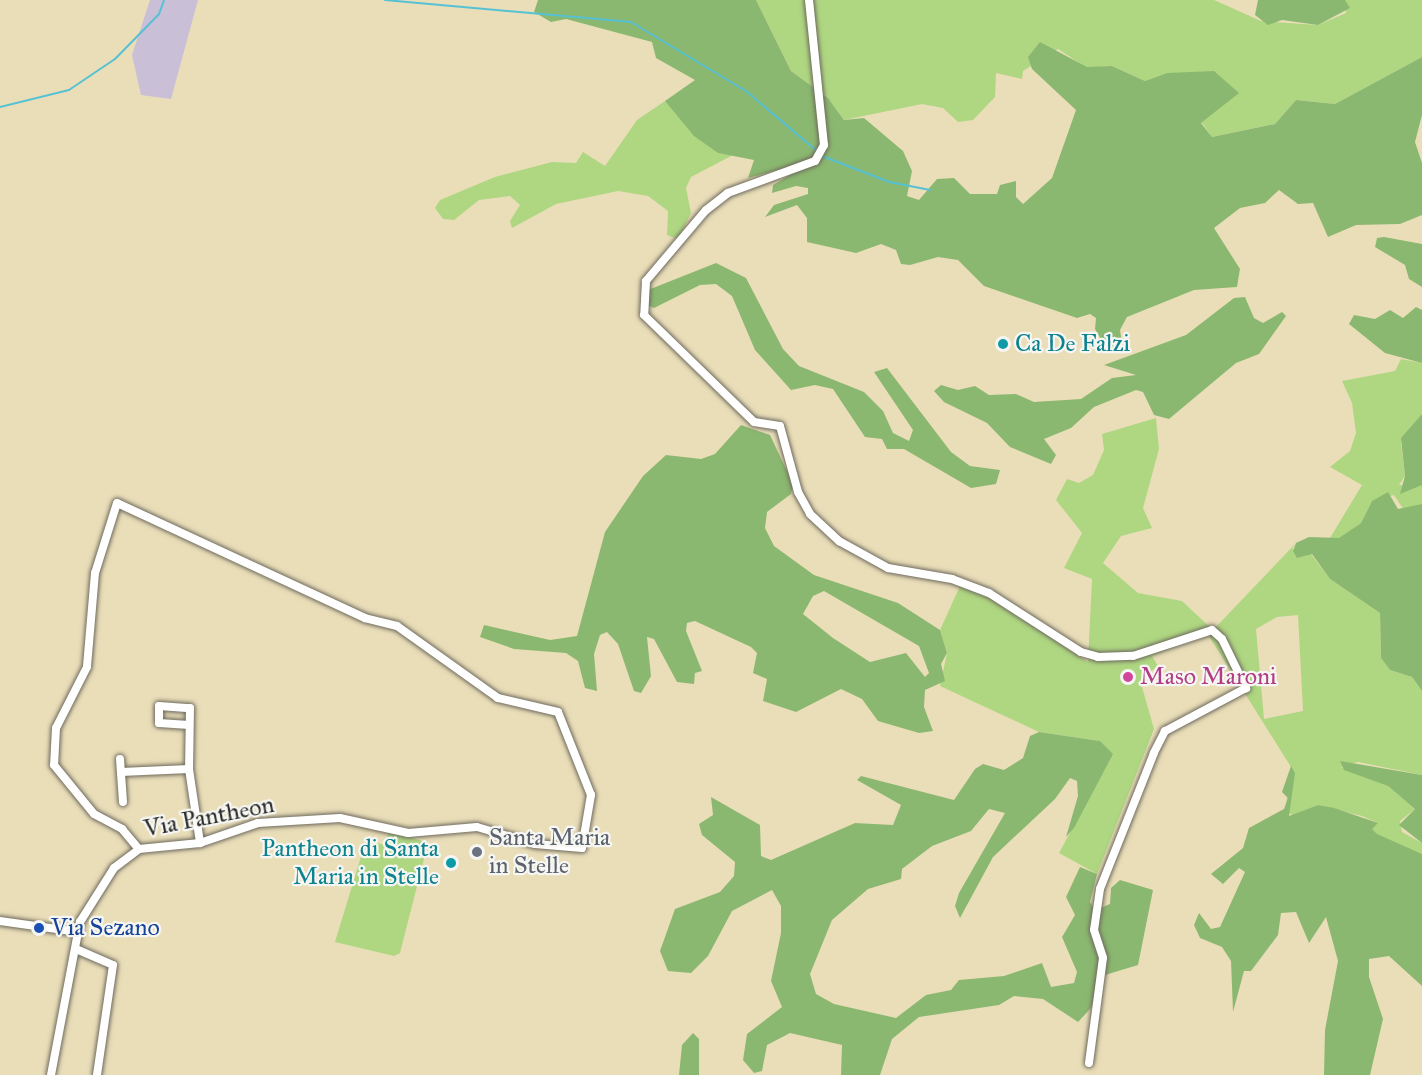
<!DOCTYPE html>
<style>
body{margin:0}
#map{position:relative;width:1422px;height:1075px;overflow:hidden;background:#eadeb9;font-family:"IM FELL Great Primer",serif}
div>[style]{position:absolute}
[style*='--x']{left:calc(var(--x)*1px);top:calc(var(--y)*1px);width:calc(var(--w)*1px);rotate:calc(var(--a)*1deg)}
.industrial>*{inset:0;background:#c9bfd7}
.green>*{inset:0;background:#afd782}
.forest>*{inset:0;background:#8bb870}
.stream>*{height:2px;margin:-1px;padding:0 1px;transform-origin:1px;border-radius:1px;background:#57c1d4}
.roads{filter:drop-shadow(0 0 2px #6e6a5d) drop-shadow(0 0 2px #6e6a5d)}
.street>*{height:8px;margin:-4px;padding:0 4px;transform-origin:4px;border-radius:4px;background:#fff}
.dots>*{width:16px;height:16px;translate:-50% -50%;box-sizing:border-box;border:3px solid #f6f6f2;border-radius:50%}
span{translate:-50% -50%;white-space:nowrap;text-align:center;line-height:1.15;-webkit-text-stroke:4.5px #f6f6f2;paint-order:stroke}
.culture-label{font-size:24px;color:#0d838f}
.left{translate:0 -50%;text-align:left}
.right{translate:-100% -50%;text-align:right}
.hotel-label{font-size:24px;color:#b23c85}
.street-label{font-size:24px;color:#2b2b2b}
.worship-label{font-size:24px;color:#5b616d}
.transit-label{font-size:24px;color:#164399}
</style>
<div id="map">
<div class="industrial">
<div style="clip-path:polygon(150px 0,198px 0,171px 99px,141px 95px,132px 55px)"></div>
</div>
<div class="green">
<div style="clip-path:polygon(756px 0,1214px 0,1261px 21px,1318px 25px,1346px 13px,1345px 0,1422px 0,1422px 57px,1335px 104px,1296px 100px,1275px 124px,1212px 137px,1167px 73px,1145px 81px,1112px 66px,1087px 68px,1058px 49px,1023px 71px,1022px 79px,996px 73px,995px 97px,973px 120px,958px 122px,943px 108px,922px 104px,844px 120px,828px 98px,791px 71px)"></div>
<div style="clip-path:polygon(665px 101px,718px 153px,733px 155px,691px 177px,686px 188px,691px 213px,678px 239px,667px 235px,668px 211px,648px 196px,618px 191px,556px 204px,512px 228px,510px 221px,520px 205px,510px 196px,479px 200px,454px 220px,443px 219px,435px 208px,440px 200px,495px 177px,552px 162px,576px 163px,583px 152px,605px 166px,637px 120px)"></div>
<div style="clip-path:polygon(1401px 359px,1422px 363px,1422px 414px,1401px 442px,1405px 476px,1399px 485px,1422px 485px,1422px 504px,1404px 510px,1394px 495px,1372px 501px,1361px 523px,1339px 539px,1330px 538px,1362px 485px,1330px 467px,1350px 451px,1356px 433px,1352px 403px,1342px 381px,1395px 371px)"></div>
<div style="clip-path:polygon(evenodd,1156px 418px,1159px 449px,1143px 508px,1152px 528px,1121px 536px,1103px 563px,1138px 593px,1182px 601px,1213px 630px,1296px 543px,1292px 549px,1311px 554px,1330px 579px,1380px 613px,1381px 658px,1390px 670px,1412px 677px,1422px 691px,1422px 775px,1358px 762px,1341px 767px,1388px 786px,1415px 809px,1400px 821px,1402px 832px,1422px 843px,1422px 854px,1377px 835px,1371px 829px,1378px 823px,1362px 816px,1318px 805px,1293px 815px,1285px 812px,1291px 767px,1207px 633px,1152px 656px,1158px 666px,1140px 680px,1154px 729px,1097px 874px,1059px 853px,1105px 768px,1100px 741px,1039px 732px,940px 686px,947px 653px,940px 630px,960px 586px,985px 594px,1088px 662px,1092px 579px,1064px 568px,1082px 533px,1056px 500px,1067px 479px,1079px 483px,1093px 475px,1104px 450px,1102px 434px,1156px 418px,1298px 615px,1303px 711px,1264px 719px,1256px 629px,1277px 617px,1298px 615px)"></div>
<div style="clip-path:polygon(389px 830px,428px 843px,400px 953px,394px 956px,335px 942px,366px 840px,385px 845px)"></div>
</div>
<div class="forest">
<div style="clip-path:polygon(538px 0,756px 0,791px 71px,828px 98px,844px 120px,864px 118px,903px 151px,912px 171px,907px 196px,919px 200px,937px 179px,954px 178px,970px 194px,997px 194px,1000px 185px,1016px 181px,1016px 197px,1023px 204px,1052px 178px,1076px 110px,1032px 69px,1028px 57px,1040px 42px,1087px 67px,1112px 66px,1145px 81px,1167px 73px,1214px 71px,1239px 93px,1201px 123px,1212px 137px,1275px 124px,1296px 100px,1335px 104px,1422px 57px,1422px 115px,1415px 142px,1422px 163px,1422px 215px,1400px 224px,1356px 225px,1328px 237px,1313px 203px,1298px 204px,1279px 190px,1265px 203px,1240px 208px,1214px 228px,1240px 269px,1237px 287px,1194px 290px,1127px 317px,1120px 330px,1122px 344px,1106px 348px,1095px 329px,1096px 318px,1090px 314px,1077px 318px,984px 286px,958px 260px,938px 257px,910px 265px,901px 264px,896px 250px,881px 244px,856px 253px,807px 242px,807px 218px,797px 205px,765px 217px,774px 205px,808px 194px,808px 188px,796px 186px,772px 193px,773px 185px,790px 175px,792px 166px,748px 178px,754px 160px,718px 153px,694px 136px,665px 101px,695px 80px,656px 58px,652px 42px,566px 19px,551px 22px,534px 12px)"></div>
<div style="clip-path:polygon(1258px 0,1345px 0,1350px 8px,1318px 25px,1282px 20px,1268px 25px,1255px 15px)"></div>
<div style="clip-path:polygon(1384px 237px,1422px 244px,1422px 287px,1409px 279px,1405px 265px,1375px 247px,1377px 238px)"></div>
<div style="clip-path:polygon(716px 263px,746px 278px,783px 349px,799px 366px,864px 392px,883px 411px,893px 433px,909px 441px,913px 430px,874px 372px,887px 368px,951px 452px,970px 466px,1000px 470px,996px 484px,971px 488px,904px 449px,887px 449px,882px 439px,865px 437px,833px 389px,815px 385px,791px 390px,755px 350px,732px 296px,716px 284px,700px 285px,654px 308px,640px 302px,648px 290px)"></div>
<div style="clip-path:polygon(1245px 297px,1254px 318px,1263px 323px,1282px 312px,1286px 316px,1259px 354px,1236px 363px,1169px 419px,1154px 415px,1143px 392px,1136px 390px,1094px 407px,1071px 428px,1044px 439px,1056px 455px,1051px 464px,1010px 447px,987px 423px,944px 402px,934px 391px,941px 385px,958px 390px,975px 386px,989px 395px,1016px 394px,1034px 402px,1081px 399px,1112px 378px,1136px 375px,1104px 365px,1186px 335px,1234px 298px)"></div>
<div style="clip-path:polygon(1416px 307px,1422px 310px,1422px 363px,1385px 353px,1349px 324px,1354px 315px,1375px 319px,1390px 310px,1403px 318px)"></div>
<div style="clip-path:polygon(1422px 414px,1422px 485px,1400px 494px,1405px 476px,1401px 438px)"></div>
<div style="clip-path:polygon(evenodd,741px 425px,770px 435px,793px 484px,791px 494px,767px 512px,765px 528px,774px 546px,814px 575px,898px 603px,940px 630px,947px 653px,941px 664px,945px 681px,925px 690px,924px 707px,933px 731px,919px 733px,878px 721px,862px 699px,841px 689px,796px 712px,763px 701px,767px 679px,753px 673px,757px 653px,751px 647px,695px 621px,687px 623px,686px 631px,702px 671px,695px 673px,694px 684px,677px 682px,654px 639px,647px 637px,651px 676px,641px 693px,634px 691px,618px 644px,607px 632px,600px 635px,594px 654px,597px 691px,585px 688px,578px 661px,566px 653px,514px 649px,480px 637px,484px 625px,550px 640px,577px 636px,605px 532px,643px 476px,666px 455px,701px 459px,715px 454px,741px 425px,824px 591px,919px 646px,929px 673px,925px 677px,906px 653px,870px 662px,833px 638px,803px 614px,813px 596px,824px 591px)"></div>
<div style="clip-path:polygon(1388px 492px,1398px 509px,1422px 504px,1422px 691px,1412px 677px,1390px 670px,1381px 658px,1380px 613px,1330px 579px,1312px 554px,1297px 558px,1293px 551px,1296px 543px,1309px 537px,1339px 538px,1361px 523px,1372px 501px)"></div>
<div style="clip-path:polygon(1039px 732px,1100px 741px,1113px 754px,1074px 828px,1066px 837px,1078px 796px,1077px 781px,1070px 778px,1055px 799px,993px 857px,960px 918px,955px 906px,959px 893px,1005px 813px,989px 809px,971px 831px,932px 846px,902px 869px,901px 879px,868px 889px,832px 920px,810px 974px,816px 994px,834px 1004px,896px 1018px,926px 995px,951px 990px,959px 980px,1004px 976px,1042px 963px,1051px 987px,1074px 983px,1077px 972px,1062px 937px,1075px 915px,1066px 897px,1080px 867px,1097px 874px,1090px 902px,1095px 910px,1110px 904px,1111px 888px,1120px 880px,1153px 890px,1138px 965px,1105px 975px,1091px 1008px,1078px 1022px,1043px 999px,1014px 996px,999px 1005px,919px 1017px,892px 1039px,880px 1075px,841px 1075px,842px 1045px,790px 1033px,767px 1045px,762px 1071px,754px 1073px,743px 1060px,747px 1034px,782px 1007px,771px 981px,781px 933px,781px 906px,772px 890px,732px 911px,708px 956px,691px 973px,668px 971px,660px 951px,675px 909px,720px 892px,734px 876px,735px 862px,702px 835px,699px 824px,713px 815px,711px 797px,760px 825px,761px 856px,771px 860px,855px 823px,893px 825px,901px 805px,857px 780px,861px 776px,954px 800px,975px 769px,983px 764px,1004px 770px,1023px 758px,1030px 736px)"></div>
<div style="clip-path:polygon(1340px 761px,1422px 775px,1422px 843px,1399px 825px,1415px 809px,1388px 786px,1344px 770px)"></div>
<div style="clip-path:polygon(1291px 766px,1295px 773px,1289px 816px,1318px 805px,1334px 808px,1378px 823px,1372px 829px,1377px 834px,1422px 854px,1422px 986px,1389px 956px,1369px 959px,1369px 977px,1383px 1019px,1370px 1075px,1324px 1075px,1325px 1030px,1338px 961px,1326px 917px,1309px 943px,1296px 912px,1281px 913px,1278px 935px,1251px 971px,1244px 971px,1233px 1012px,1231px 961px,1222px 947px,1200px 938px,1194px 925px,1199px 913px,1211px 929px,1220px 927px,1245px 872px,1239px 868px,1223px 884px,1211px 874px,1243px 848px,1249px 828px,1284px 809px,1288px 798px,1282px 792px)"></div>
<div style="clip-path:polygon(693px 1033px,699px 1039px,699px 1075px,679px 1075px,682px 1045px)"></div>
</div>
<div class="stream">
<div style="--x:385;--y:0;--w:247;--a:5.1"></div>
<div style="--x:631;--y:22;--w:134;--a:31"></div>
<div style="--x:746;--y:91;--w:94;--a:40.3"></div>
<div style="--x:0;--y:107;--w:71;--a:-13.8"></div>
<div style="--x:69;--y:90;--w:55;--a:-34"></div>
<div style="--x:115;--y:59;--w:63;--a:-45.6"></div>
<div style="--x:159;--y:14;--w:15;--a:-70"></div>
<div style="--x:822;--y:156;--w:72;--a:21.2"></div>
<div style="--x:889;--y:182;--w:42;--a:11"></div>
</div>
<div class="roads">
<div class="street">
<div style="--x:809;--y:0;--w:146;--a:84.1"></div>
<div style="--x:824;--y:145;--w:18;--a:119"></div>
<div style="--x:815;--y:161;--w:93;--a:159.8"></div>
<div style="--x:728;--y:193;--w:28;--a:142"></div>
<div style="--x:706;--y:210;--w:93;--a:130.2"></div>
<div style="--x:646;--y:281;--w:34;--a:93"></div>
<div style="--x:644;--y:315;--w:153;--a:44.2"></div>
<div style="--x:754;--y:422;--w:26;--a:9"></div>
<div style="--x:780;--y:426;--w:68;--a:74.7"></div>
<div style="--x:798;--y:492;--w:25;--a:61"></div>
<div style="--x:810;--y:514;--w:40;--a:43"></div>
<div style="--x:839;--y:541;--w:56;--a:28.9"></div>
<div style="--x:888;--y:568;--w:65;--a:9.8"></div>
<div style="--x:952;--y:579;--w:40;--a:21"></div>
<div style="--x:989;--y:593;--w:109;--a:32.7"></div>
<div style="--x:1081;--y:652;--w:18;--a:16"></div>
<div style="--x:1098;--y:657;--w:35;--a:-2"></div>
<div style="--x:1133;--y:656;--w:83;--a:-18.2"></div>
<div style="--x:1212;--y:630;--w:13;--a:42"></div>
<div style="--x:1222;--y:639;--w:55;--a:63.9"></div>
<div style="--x:1246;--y:688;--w:92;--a:152"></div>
<div style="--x:1165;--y:731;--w:25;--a:117"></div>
<div style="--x:1154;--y:753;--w:146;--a:111.7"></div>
<div style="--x:1100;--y:889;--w:41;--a:98.3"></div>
<div style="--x:1094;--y:930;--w:29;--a:72"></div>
<div style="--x:1103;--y:958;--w:106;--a:97.6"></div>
<div style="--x:189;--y:725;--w:30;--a:-176"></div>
<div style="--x:159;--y:723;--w:17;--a:-90"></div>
<div style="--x:159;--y:706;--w:31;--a:4"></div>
<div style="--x:190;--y:708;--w:61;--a:90.9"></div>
<div style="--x:189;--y:769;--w:75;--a:81.5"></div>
<div style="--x:120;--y:759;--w:43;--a:86"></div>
<div style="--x:121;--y:772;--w:68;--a:-2.5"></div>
<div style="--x:0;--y:921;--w:79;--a:8"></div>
<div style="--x:76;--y:949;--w:40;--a:23.4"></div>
<div style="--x:113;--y:965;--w:111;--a:98.3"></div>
<div style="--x:51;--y:1075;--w:156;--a:-79.3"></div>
<div style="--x:80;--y:922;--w:64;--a:-57.8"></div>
<div style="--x:114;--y:868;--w:31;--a:-37"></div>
<div style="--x:139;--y:849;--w:61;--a:-5.6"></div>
<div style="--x:200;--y:843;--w:61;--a:-19"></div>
<div style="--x:258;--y:823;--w:82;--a:-3.5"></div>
<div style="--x:340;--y:818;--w:70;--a:12.4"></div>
<div style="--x:408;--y:833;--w:69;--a:-5"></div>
<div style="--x:477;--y:827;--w:60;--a:16.3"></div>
<div style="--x:535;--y:844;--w:47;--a:4.9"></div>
<div style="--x:582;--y:848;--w:54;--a:-80.4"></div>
<div style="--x:591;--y:795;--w:89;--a:-111.7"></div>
<div style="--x:558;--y:712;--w:62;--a:-166.9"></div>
<div style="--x:498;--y:698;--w:124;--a:-144.5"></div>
<div style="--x:397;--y:626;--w:33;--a:-166"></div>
<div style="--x:365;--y:618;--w:273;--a:-155.1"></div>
<div style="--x:117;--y:503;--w:73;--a:107.4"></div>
<div style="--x:95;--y:573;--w:94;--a:94.9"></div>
<div style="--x:87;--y:667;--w:68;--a:116.9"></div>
<div style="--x:56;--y:728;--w:37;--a:93"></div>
<div style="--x:54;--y:765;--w:63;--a:50.8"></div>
<div style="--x:94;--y:814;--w:32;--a:28"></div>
<div style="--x:122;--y:829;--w:26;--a:50"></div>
</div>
</div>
<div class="dots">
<div style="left:1003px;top:344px;background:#0f9aa8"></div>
<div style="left:1128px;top:677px;background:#d1479c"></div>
<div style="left:477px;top:852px;background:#6b7280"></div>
<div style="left:451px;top:863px;background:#0f9aa8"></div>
<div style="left:39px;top:928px;background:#1a4fb4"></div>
</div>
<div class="culture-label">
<span class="left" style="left:1015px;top:344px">Ca De Falzi</span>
<span class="right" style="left:439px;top:863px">Pantheon di Santa<br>Maria in Stelle</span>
</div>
<div class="hotel-label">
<span class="left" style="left:1140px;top:677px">Maso Maroni</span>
</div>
<div class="street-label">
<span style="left:209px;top:817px;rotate:-11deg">Via Pantheon</span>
</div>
<div class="worship-label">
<span class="left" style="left:489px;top:852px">Santa Maria<br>in Stelle</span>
</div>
<div class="transit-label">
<span class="left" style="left:51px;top:928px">Via Sezano</span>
</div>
</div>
